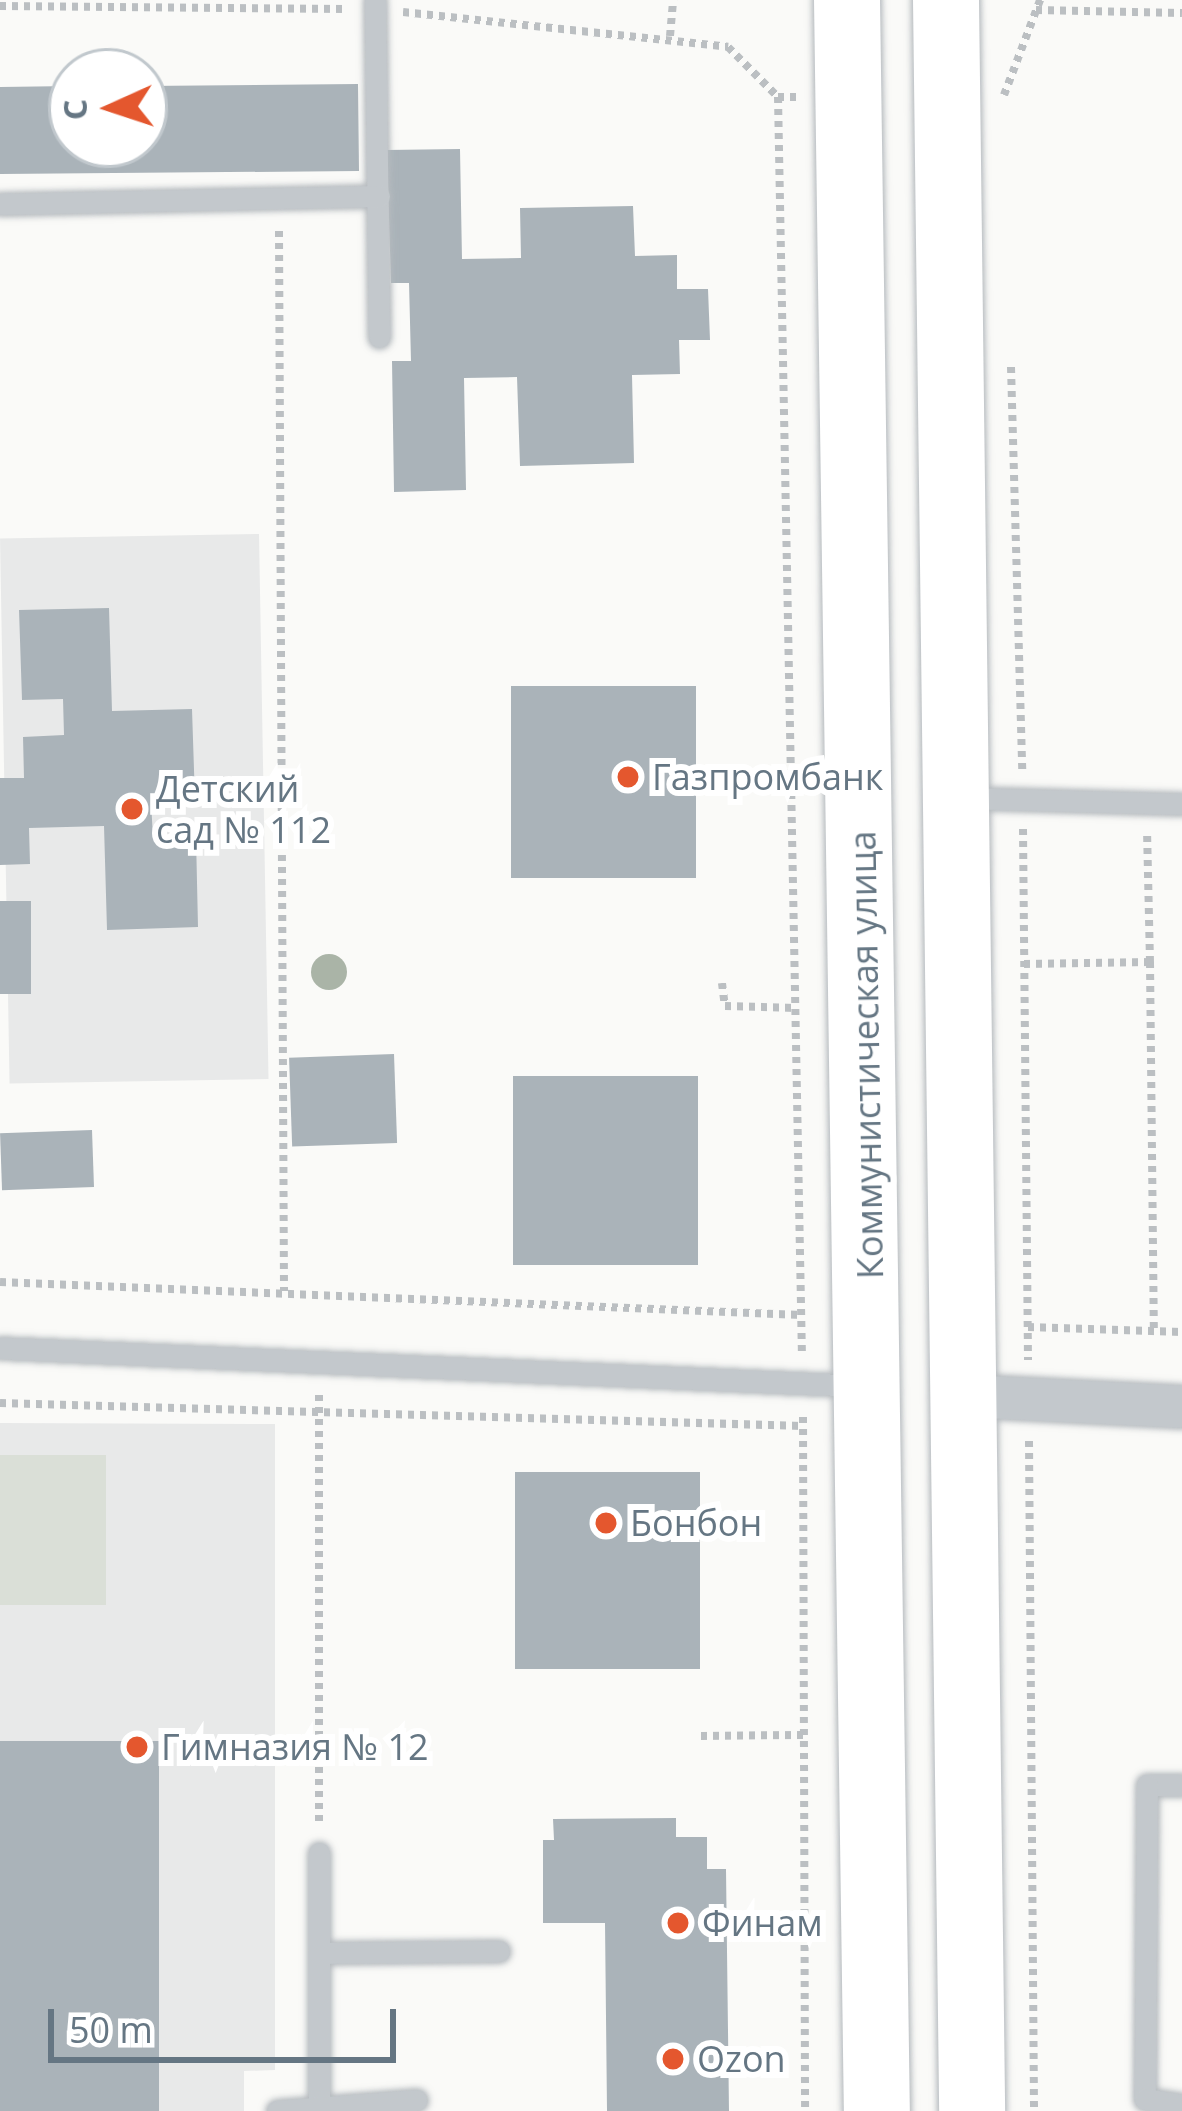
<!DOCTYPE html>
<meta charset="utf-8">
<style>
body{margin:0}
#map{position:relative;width:1182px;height:2111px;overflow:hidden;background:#fafaf8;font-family:"Open Sans",sans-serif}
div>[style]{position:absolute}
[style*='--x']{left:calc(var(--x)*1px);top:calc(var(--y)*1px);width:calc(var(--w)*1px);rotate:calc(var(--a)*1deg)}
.built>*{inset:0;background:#e8e9e9;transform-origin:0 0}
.green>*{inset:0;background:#dadfd7;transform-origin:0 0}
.building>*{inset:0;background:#aab3b9;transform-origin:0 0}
.path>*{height:8px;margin-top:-4px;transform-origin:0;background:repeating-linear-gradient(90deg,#bbbfc2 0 6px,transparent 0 12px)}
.roads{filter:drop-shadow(0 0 3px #b5babe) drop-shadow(0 0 3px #b5babe)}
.lane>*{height:21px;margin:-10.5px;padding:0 10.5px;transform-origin:10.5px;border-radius:10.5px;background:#c3c8cc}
.street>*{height:42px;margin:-21px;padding:0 21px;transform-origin:21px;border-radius:21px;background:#c3c8cc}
.primary>*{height:66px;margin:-33px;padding:0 33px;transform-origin:33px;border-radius:33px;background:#fff}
.trees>*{width:36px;height:36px;margin:-18px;border-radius:50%;background:#aab4a7}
.dots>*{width:33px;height:33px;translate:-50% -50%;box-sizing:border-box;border:6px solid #fff;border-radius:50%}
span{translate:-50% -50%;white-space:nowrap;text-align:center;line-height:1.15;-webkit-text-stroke:12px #fff;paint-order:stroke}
.poi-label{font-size:36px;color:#657683}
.left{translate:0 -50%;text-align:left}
.street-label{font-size:36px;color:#657683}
.north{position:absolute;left:48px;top:48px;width:120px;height:120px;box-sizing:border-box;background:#fff;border:3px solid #c1c8cd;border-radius:50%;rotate:267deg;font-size:33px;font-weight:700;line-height:48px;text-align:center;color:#657683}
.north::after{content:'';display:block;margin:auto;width:42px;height:54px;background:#e4572e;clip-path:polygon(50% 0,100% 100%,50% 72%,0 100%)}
.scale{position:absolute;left:48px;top:2009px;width:348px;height:54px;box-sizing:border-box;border:6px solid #657683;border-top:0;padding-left:15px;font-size:36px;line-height:42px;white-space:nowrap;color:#657683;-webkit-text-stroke:9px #fff;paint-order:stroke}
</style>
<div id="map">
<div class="built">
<div style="left:259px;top:534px;width:545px;height:259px;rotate:89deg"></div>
<div style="clip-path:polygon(0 1423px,275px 1424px,275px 2070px,244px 2071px,244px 2111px,0 2111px)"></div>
</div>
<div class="green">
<div style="left:0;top:1455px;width:106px;height:150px"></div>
</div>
<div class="building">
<div style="clip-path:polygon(358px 84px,359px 171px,0 174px,0 87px,72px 86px,72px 144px,144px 144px,144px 86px)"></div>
<div style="clip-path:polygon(460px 149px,462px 259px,521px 258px,520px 208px,633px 206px,635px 256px,677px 255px,677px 289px,708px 289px,710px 340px,679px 340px,680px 374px,632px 375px,634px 463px,520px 466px,517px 377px,464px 378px,466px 490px,394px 492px,392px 361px,411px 361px,409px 283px,391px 283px,387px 150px)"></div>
<div style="clip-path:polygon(109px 608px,112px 711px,192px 709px,195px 800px,151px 801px,153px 838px,196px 837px,198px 927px,107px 930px,104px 826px,29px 828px,30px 864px,0 865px,0 778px,24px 778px,23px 737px,64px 735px,63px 699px,22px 700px,19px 610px)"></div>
<div style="left:696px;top:686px;width:192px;height:185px;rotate:90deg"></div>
<div style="left:0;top:901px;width:31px;height:93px"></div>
<div style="left:394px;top:1054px;width:89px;height:105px;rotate:88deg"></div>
<div style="left:698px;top:1076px;width:189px;height:185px;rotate:90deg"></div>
<div style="left:92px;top:1130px;width:57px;height:92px;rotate:88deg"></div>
<div style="left:700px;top:1472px;width:197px;height:185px;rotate:90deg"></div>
<div style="left:0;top:1741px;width:159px;height:370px"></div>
<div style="clip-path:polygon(676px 1818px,676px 1837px,707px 1837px,707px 1869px,726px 1869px,729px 2111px,607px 2111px,605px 1923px,543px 1923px,543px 1840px,554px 1840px,553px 1819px)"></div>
</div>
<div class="path">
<div style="--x:0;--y:6;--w:346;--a:0.5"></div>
<div style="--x:1036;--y:10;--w:146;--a:1.2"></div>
<div style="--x:403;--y:12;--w:327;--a:6.1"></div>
<div style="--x:728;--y:47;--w:71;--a:45"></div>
<div style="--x:778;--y:97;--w:19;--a:0"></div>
<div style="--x:670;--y:36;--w:36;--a:-85"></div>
<div style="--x:1004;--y:95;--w:102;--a:-69.2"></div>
<div style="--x:778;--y:97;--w:1257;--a:88.91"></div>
<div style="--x:279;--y:231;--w:1060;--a:89.73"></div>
<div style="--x:1011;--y:367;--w:405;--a:88.4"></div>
<div style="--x:1023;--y:829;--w:531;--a:89.46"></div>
<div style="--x:1150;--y:962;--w:369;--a:89.4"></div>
<div style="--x:1024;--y:964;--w:126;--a:-0.9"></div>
<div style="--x:1150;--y:962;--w:128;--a:-91.3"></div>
<div style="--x:722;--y:983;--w:23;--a:83"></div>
<div style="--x:725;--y:1006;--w:71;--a:1.6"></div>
<div style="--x:0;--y:1282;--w:803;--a:2.36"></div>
<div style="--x:1028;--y:1327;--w:154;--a:1.9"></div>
<div style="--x:0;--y:1403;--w:803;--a:1.64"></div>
<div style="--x:803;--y:1417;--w:694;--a:89.83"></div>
<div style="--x:1029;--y:1441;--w:670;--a:89.57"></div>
<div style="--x:701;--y:1736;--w:103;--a:-0.6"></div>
<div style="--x:319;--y:1821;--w:429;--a:-90"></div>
</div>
<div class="roads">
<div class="lane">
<div style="--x:375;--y:0;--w:337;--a:89.3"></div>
<div style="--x:0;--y:204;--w:379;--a:-1.2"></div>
<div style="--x:965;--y:798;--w:217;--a:1.6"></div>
<div style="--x:0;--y:1348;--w:863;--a:2.52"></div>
<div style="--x:1182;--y:1785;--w:35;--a:180"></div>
<div style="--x:1147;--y:1785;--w:314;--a:90.4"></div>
<div style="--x:1145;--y:2099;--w:37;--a:9"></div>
<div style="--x:319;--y:1953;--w:180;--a:-0.6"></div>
<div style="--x:319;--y:2102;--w:249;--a:-90"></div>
<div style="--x:277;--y:2111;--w:140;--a:-4.5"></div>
</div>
<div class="street">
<div style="--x:968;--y:1396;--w:214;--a:2.9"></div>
</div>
<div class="primary">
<div style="--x:847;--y:0;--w:2111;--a:89.19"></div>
<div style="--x:946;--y:0;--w:2111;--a:89.29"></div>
</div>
</div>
<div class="trees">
<div style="left:329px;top:972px"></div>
</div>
<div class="dots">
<div style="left:628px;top:777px;background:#e4572e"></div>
<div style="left:132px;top:809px;background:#e4572e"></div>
<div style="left:606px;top:1523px;background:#e4572e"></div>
<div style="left:137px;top:1747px;background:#e4572e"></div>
<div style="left:678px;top:1923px;background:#e4572e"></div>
<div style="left:673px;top:2059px;background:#e4572e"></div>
</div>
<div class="poi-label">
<span class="left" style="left:652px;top:777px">Газпромбанк</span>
<span class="left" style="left:156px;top:809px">Детский<br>сад № 112</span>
<span class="left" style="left:630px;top:1523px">Бонбон</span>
<span class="left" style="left:161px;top:1747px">Гимназия № 12</span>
<span class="left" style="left:702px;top:1923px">Финам</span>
<span class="left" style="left:697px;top:2059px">Ozon</span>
</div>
<div class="street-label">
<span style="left:866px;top:1055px;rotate:-91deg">Коммунистическая улица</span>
</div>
<div class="north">С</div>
<div class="scale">50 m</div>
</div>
